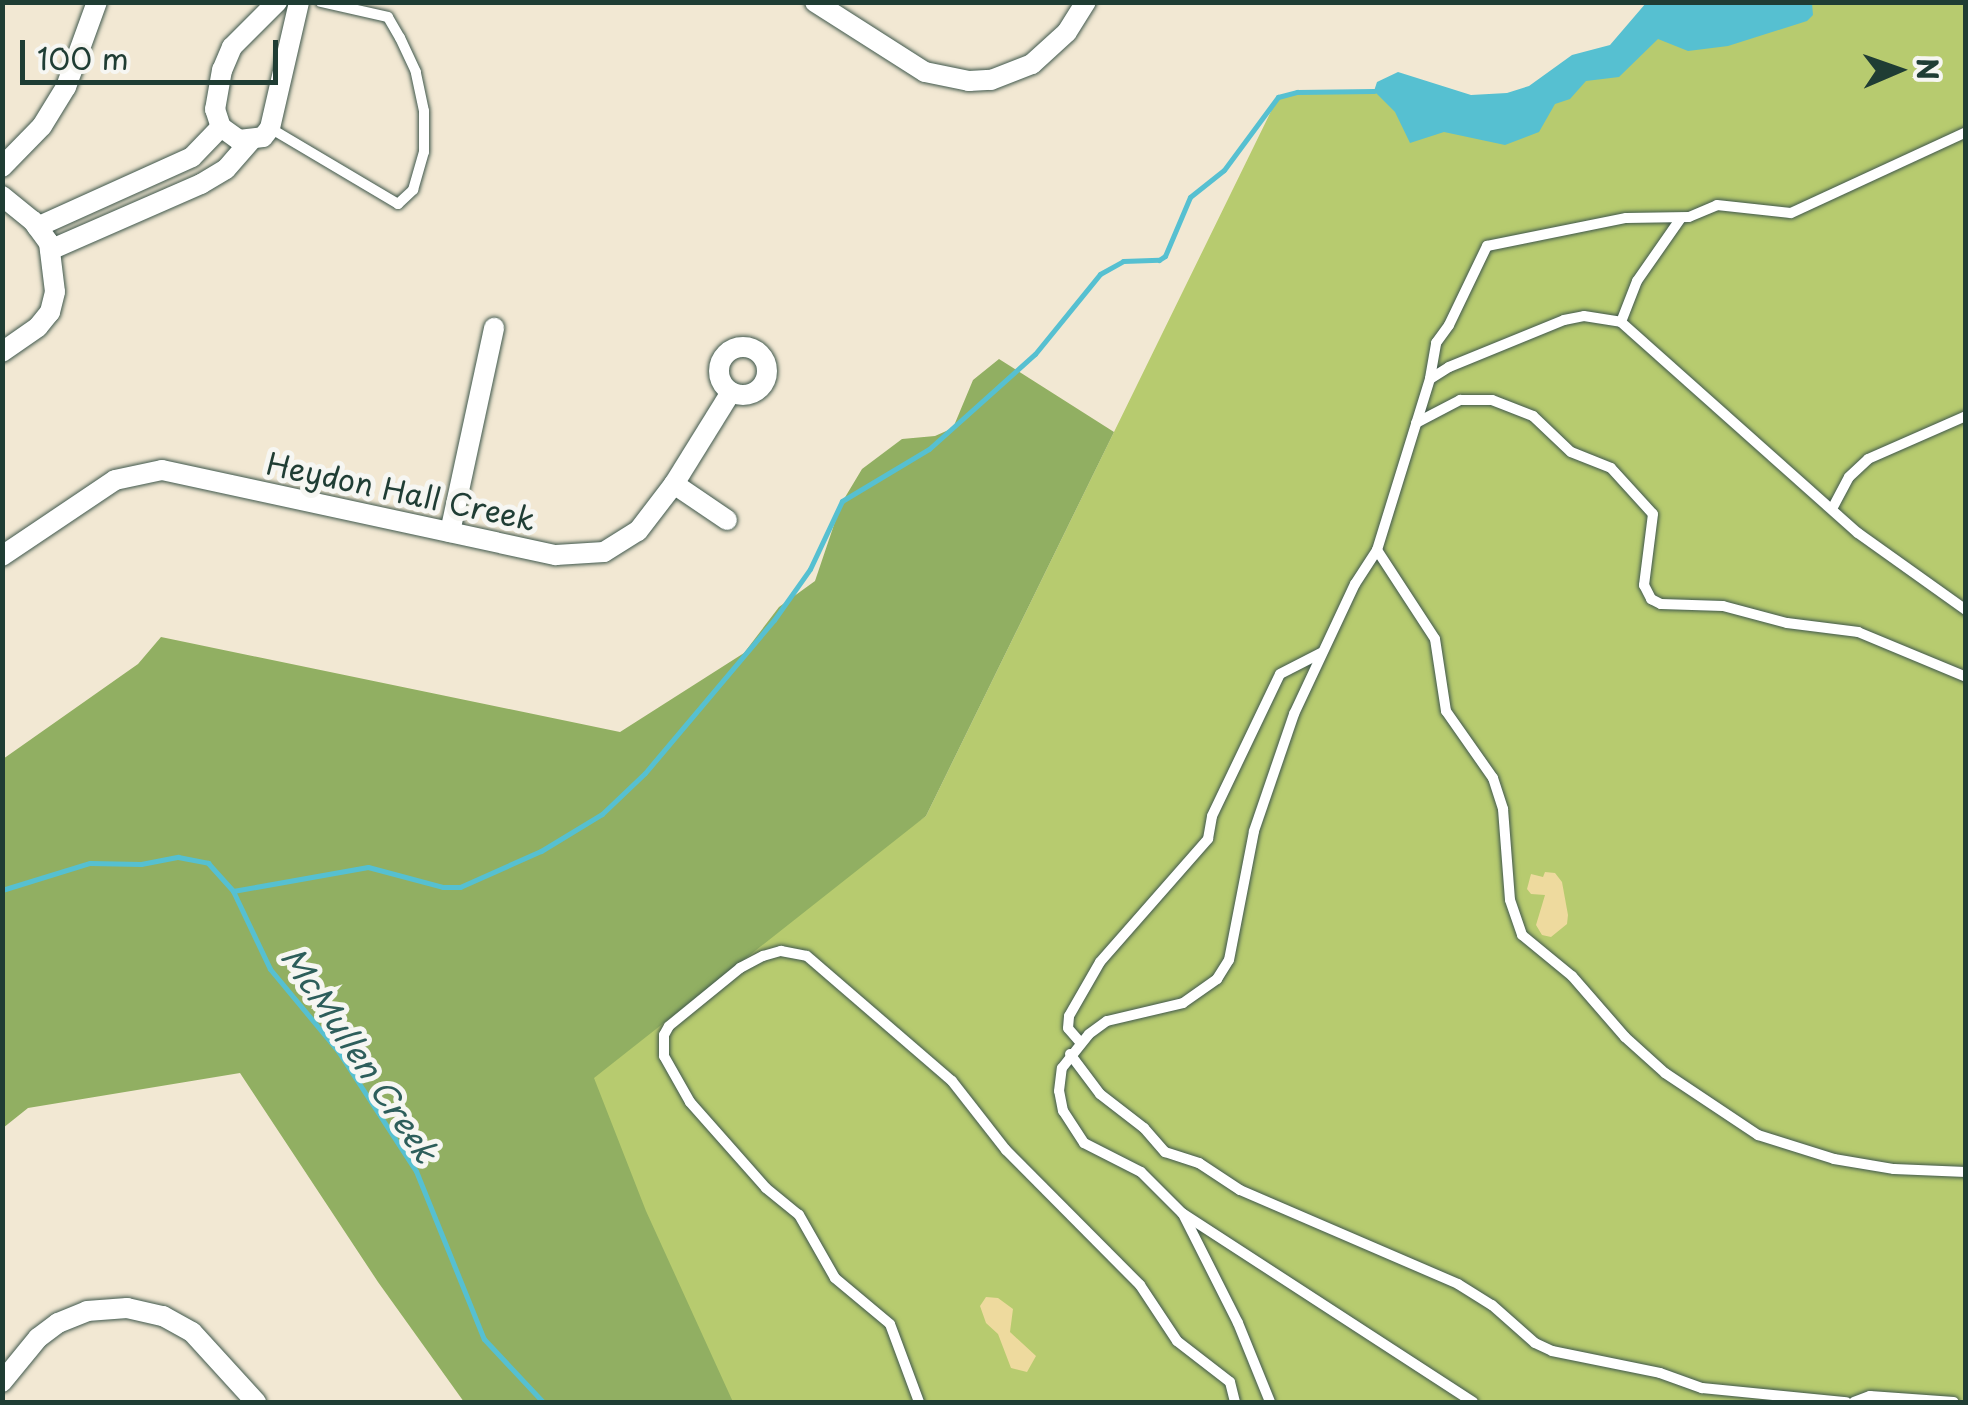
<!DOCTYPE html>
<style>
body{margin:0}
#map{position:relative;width:1968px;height:1405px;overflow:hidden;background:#f2e8d3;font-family:"Playpen Sans",sans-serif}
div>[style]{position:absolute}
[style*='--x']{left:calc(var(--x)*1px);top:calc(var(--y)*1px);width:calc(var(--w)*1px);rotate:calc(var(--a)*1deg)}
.green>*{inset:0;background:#b7cb6f}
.forest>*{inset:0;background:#91af62}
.sand>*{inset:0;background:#eeda9e}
.water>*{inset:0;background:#56c0d1}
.stream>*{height:5px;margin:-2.5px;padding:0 2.5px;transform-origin:2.5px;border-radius:2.5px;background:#56c0d1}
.roads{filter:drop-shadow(0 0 2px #3f574c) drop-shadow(0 0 2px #3f574c)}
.service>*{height:10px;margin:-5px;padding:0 5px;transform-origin:5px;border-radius:5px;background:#fff}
.minor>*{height:20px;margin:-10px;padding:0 10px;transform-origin:10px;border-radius:10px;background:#fff}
.minor>.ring{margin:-10px;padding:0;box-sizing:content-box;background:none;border:20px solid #fff;border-radius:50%}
span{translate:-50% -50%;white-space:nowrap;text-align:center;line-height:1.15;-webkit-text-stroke:10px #f6f6f2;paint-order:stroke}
.street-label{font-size:30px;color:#1f3d34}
.water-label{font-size:32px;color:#2d5e5b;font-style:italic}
.frame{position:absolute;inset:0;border:5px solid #1f3d34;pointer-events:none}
.north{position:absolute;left:1848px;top:20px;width:100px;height:100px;-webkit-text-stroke:8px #f6f6f2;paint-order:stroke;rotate:88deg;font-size:28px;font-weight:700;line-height:40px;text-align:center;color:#1f3d34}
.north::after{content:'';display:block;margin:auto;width:35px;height:45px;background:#1f3d34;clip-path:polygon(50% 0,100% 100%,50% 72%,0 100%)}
.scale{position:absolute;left:20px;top:40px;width:258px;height:45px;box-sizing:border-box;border:5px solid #1f3d34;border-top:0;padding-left:12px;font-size:30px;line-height:35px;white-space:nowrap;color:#1f3d34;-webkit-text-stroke:8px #f6f6f2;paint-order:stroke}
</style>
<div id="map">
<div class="green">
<div style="clip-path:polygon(1664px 3px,1965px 3px,1965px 1402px,543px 1402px,425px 1165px,926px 816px,1278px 97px,1303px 92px,1373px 91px,1398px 79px,1492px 114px,1629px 45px)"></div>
</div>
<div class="forest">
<div style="clip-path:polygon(999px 359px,1114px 432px,926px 816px,594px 1078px,646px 1211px,733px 1402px,464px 1402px,378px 1282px,240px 1073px,28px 1108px,3px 1128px,3px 759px,138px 664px,161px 637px,620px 732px,744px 653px,779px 607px,815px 581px,841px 504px,862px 469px,902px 439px,935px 436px,953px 428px,973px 380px)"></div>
</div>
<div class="sand">
<div style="clip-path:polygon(1545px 872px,1555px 873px,1562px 882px,1568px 915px,1567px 924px,1551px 937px,1542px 935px,1536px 925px,1545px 895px,1531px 894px,1527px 889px,1531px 874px,1543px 877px)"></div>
<div style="clip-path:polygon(986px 1297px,998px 1298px,1013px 1309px,1010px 1332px,1036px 1356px,1027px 1372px,1011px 1368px,998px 1334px,986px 1323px,980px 1306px)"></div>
</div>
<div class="water">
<div style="clip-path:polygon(1646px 3px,1812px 3px,1813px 15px,1807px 21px,1728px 46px,1688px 51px,1658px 39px,1619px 77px,1586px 81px,1570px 99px,1555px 104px,1539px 132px,1505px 145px,1444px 132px,1410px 143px,1395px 112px,1374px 91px,1377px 82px,1398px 72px,1471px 95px,1507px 93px,1529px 86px,1572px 55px,1610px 45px)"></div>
</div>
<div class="stream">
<div style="--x:2;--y:890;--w:92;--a:-17.1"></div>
<div style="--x:90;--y:863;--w:51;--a:1.1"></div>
<div style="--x:141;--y:864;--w:38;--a:-11"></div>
<div style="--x:178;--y:857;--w:31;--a:11"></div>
<div style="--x:208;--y:863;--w:38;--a:48"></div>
<div style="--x:233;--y:891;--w:86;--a:64.6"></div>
<div style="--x:270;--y:969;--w:107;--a:50.3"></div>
<div style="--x:338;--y:1051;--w:143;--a:57"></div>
<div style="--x:416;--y:1171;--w:181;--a:68"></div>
<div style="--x:484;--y:1339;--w:86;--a:46.9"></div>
<div style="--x:233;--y:891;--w:137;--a:-10.1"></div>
<div style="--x:368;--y:867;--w:78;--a:14.9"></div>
<div style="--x:443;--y:887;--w:17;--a:0"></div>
<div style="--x:460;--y:887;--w:89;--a:-24"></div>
<div style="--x:541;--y:851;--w:71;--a:-31.2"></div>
<div style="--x:602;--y:814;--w:59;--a:-43.6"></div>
<div style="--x:645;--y:773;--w:200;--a:-49.9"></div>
<div style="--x:774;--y:620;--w:62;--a:-54.8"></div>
<div style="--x:810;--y:569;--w:75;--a:-64.8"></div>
<div style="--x:842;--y:501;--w:101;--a:-30.9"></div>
<div style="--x:929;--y:449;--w:142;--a:-41.9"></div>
<div style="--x:1035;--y:354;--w:103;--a:-50.9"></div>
<div style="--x:1100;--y:274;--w:26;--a:-29"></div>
<div style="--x:1123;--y:261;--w:36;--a:-2"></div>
<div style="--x:1159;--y:260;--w:7;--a:-34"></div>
<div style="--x:1165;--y:256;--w:64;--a:-67"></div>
<div style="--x:1190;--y:197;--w:43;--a:-38.5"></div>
<div style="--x:1224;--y:170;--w:91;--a:-53.5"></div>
<div style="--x:1278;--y:97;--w:20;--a:-15"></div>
<div style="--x:1297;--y:92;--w:77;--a:-0.7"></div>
</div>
<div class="roads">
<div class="service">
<div style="--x:270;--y:128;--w:149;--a:30.7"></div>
<div style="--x:398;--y:204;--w:21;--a:-43"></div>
<div style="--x:413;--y:190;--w:40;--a:-74"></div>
<div style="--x:424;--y:152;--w:41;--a:-90"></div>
<div style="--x:424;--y:111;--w:40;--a:-102"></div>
<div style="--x:416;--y:72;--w:38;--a:-115"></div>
<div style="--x:400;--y:38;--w:24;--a:-120"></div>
<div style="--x:388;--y:17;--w:69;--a:-167.4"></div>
<div style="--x:1621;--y:322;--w:44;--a:-68.7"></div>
<div style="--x:1637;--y:281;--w:77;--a:-55.1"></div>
<div style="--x:1430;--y:378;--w:36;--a:-80"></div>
<div style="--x:1436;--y:343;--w:22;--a:-54"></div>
<div style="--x:1449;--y:325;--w:88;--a:-64.3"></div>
<div style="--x:1487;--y:246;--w:142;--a:-11.4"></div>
<div style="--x:1626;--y:218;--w:63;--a:-0.9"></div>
<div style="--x:1689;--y:217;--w:30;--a:-23"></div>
<div style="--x:1717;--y:205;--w:74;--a:6.2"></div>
<div style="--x:1791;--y:213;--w:193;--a:-24.8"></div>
<div style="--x:1416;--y:423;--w:50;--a:-27.6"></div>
<div style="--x:1460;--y:400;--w:32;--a:0"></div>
<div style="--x:1492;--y:400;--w:44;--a:21.3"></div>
<div style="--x:1533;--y:416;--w:52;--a:43.5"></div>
<div style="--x:1571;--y:452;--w:43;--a:21.8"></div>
<div style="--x:1611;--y:468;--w:62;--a:47.6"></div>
<div style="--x:1653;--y:514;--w:72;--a:97.2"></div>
<div style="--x:1644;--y:585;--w:16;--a:63"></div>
<div style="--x:1651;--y:599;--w:11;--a:27"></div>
<div style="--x:1661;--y:604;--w:62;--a:1.8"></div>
<div style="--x:1723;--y:606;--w:66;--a:14.9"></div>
<div style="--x:1787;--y:623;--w:72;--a:7.2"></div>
<div style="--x:1858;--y:632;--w:117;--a:22.6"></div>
<div style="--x:1832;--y:509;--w:36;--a:-62"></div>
<div style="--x:1849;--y:477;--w:26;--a:-43"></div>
<div style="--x:1868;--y:459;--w:107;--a:-23.7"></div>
<div style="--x:1377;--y:550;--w:106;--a:56.9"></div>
<div style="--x:1435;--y:639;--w:73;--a:81.3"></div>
<div style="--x:1446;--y:711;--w:82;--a:55"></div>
<div style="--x:1493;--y:778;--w:33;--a:72"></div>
<div style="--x:1503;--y:809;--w:91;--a:85.6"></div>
<div style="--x:1510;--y:900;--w:37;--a:71"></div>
<div style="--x:1522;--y:935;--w:65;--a:39.4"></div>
<div style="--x:1572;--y:976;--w:81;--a:49"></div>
<div style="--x:1625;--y:1037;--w:54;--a:42"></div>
<div style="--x:1665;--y:1073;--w:112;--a:33.7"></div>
<div style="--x:1758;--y:1135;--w:80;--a:17.5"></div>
<div style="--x:1834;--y:1159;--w:61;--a:9.5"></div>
<div style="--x:1894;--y:1169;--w:72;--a:2.4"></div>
<div style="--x:1080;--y:1042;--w:18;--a:-131"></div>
<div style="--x:1068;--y:1028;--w:12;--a:-85"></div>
<div style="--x:1069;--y:1016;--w:62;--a:-60.1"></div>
<div style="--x:1100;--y:962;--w:164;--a:-48.7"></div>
<div style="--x:1208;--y:839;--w:23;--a:-80"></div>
<div style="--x:1212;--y:816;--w:157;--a:-64.4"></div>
<div style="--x:1280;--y:674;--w:46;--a:-27.1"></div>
<div style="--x:1070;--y:1054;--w:50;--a:53.1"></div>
<div style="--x:1100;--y:1094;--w:56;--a:37.7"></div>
<div style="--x:1144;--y:1128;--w:32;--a:49"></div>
<div style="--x:1165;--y:1152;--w:36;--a:18"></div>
<div style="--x:1199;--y:1163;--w:49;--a:33.4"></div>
<div style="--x:1240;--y:1190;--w:237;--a:23.3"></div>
<div style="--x:1458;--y:1284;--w:40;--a:32"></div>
<div style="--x:1492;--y:1305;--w:57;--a:41.5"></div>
<div style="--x:1535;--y:1343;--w:19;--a:25"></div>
<div style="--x:1552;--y:1351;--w:110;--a:11.5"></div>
<div style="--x:1660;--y:1373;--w:45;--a:19.7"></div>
<div style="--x:1702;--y:1388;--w:145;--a:5.6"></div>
<div style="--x:1183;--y:1214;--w:122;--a:63.2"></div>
<div style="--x:1238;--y:1323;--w:85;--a:67.9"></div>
<div style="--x:919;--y:1402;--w:83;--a:-110.4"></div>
<div style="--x:890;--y:1324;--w:72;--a:-140.1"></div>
<div style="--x:835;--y:1278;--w:73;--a:-119.7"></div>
<div style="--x:799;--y:1215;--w:43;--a:-140.7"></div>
<div style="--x:766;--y:1188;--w:115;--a:-131.5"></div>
<div style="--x:690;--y:1102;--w:53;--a:-119.5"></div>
<div style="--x:664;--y:1056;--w:21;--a:-90"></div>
<div style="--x:664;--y:1035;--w:10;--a:-61"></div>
<div style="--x:669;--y:1026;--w:92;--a:-39.2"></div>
<div style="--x:740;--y:968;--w:26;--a:-28"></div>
<div style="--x:763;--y:956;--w:19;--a:-16"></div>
<div style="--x:781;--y:951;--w:26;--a:11"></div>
<div style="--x:807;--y:956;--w:191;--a:40.8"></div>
<div style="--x:952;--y:1081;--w:88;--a:52"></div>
<div style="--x:1006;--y:1150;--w:190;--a:45.2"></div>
<div style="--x:1140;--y:1285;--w:67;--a:56.5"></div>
<div style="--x:1177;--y:1341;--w:67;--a:37.7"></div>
<div style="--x:1230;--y:1382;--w:21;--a:76"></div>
<div style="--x:1473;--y:1402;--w:347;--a:-147"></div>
<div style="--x:1182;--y:1213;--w:58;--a:-135"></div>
<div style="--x:1141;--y:1172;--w:64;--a:-153"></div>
<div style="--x:1084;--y:1143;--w:38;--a:-123"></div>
<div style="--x:1063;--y:1111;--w:20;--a:-101"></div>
<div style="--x:1059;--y:1091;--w:23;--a:-83"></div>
<div style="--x:1062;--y:1068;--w:43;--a:-51.5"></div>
<div style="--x:1089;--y:1034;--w:22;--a:-36"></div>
<div style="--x:1107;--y:1021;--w:78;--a:-13.3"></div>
<div style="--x:1183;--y:1003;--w:42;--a:-35.2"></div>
<div style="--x:1217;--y:979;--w:22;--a:-58"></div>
<div style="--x:1229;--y:960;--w:131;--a:-79"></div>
<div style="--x:1254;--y:831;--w:124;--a:-71.1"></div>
<div style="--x:1294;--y:714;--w:144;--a:-64.9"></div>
<div style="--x:1355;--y:584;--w:40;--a:-57.1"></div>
<div style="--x:1377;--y:550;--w:179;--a:-72.8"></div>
<div style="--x:1430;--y:379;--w:22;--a:-32"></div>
<div style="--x:1449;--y:367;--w:124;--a:-22.2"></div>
<div style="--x:1564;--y:320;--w:20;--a:-11"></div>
<div style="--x:1584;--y:316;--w:37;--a:9"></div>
<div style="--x:1621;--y:322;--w:317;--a:41.7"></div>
<div style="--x:1858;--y:533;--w:133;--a:35.5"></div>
<div style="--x:1854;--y:1402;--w:17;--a:-21"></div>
<div style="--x:1870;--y:1396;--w:84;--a:4.1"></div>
</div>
<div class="minor">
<div style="--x:277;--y:2;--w:64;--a:135"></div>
<div style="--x:232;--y:47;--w:25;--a:113"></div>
<div style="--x:222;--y:70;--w:40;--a:100"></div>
<div style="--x:215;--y:109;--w:19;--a:72"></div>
<div style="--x:221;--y:127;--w:22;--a:36"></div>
<div style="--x:239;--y:140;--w:24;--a:-7"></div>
<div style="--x:263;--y:137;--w:11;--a:-52"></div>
<div style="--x:270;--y:128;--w:129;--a:-77"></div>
<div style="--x:815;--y:2;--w:130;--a:32.5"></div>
<div style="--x:925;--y:72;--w:45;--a:11.6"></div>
<div style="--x:969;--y:81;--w:22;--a:-3"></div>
<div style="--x:991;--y:80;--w:44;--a:-21.3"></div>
<div style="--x:1032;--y:64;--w:47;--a:-42.4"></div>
<div style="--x:1067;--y:32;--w:36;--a:-58"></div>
<div style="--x:2;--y:167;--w:57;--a:-45.7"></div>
<div style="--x:42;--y:126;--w:46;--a:-58.4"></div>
<div style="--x:66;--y:87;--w:90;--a:-70"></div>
<div style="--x:2;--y:196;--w:40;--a:39"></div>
<div style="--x:33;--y:221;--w:27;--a:54"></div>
<div style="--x:49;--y:243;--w:49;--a:83"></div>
<div style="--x:55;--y:292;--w:21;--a:104"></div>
<div style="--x:50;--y:312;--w:19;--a:129"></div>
<div style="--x:38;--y:327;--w:44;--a:145.2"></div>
<div style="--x:37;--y:227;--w:170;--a:-24.3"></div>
<div style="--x:192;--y:157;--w:42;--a:-46"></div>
<div style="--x:50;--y:250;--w:165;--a:-23.6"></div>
<div style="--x:201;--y:184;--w:29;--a:-31"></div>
<div style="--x:226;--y:169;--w:37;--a:-49"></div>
<div class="ring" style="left:719px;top:347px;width:28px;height:28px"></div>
<div style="--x:674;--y:484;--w:64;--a:34.2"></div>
<div style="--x:450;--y:532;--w:209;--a:-77.8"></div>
<div style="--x:2;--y:556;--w:136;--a:-33.9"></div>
<div style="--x:115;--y:480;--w:48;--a:-12"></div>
<div style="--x:162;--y:470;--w:403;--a:12.2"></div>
<div style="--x:556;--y:555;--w:48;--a:-3.6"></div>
<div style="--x:604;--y:552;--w:40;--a:-32"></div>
<div style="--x:638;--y:531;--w:59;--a:-52.5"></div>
<div style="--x:674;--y:484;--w:108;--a:-58.2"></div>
<div style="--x:2;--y:1382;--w:57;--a:-50.7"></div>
<div style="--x:38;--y:1338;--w:25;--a:-37"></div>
<div style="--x:58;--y:1323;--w:31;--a:-22"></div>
<div style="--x:87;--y:1311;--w:40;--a:-4.3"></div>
<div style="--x:127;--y:1308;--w:37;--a:13"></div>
<div style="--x:163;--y:1316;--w:33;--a:29"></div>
<div style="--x:192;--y:1332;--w:95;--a:47.6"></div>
</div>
</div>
<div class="street-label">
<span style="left:401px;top:491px;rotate:12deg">Heydon Hall Creek</span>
</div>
<div class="water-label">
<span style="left:360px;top:1054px;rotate:56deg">McMullen Creek</span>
</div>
<div class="frame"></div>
<div class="north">N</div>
<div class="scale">100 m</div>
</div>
